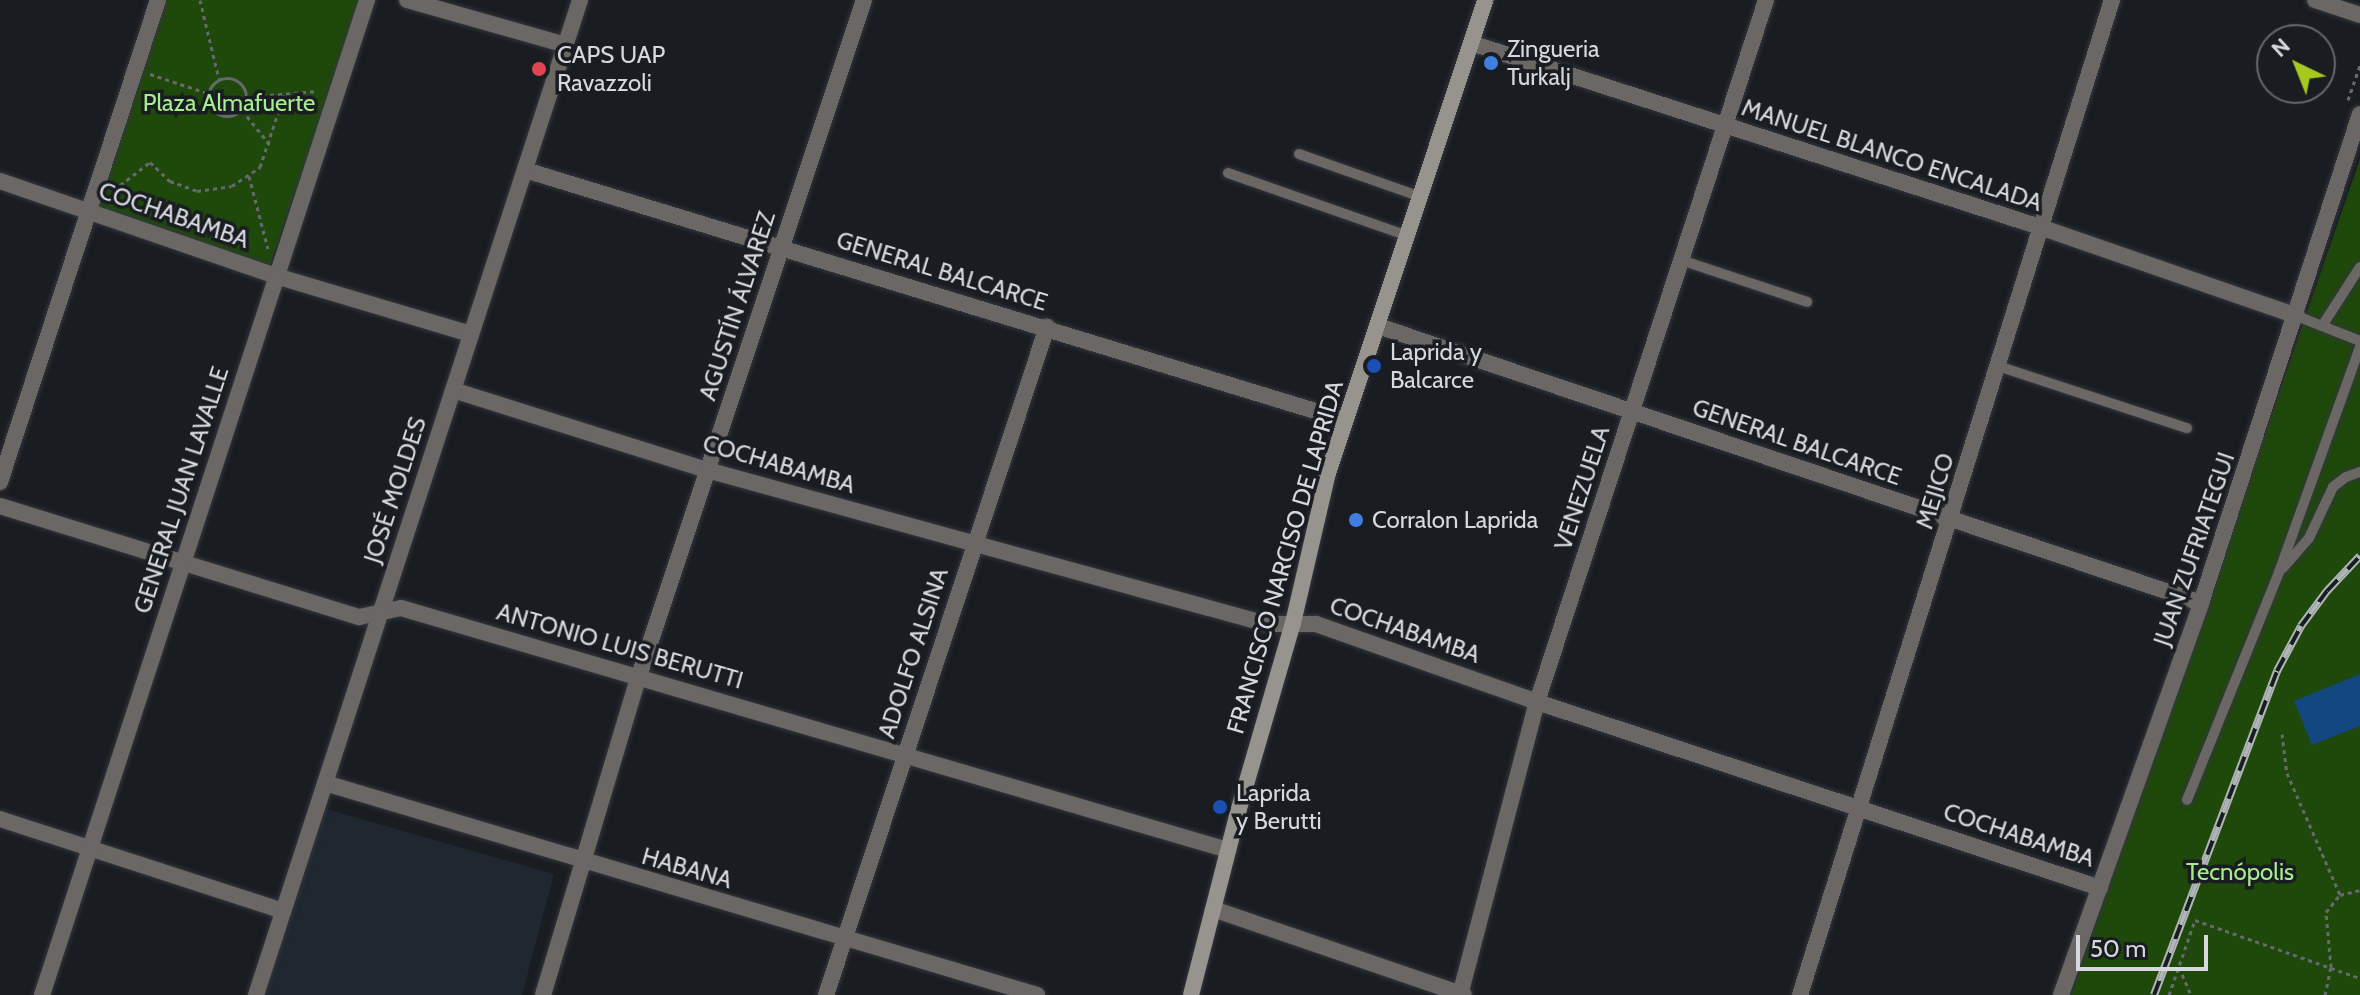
<!DOCTYPE html>
<meta charset="utf-8">
<style>
body{margin:0}
#map{position:relative;width:2360px;height:995px;overflow:hidden;background:#191d22;font-family:Cabin,sans-serif}
div>[style]{position:absolute}
[style*='--x']{left:calc(var(--x)*1px);top:calc(var(--y)*1px);width:calc(var(--w)*1px);rotate:calc(var(--a)*1deg)}
.built>*{inset:0;background:#1f2730}
.green>*{inset:0;background:#1e490a}
.building>*{inset:0;background:#12477f}
.path>*{height:3px;margin-top:-1.5px;transform-origin:0;background:repeating-linear-gradient(90deg,#66696e 0 4px,transparent 0 8px)}
.path>.ring{margin:-1.5px;padding:0;box-sizing:content-box;background:none;border:3px solid #66696e;border-radius:50%}
.roads{filter:drop-shadow(0 0 2px #33373c) drop-shadow(0 0 2px #33373c)}
.lane>*{height:10px;margin:-5px;padding:0 5px;transform-origin:5px;border-radius:5px;background:#6a6765}
.street>*{height:16px;margin:-8px;padding:0 8px;transform-origin:8px;border-radius:8px;background:#6a6765}
.secondary>*{height:16px;margin:-8px;padding:0 8px;transform-origin:8px;border-radius:8px;background:#97938e}
.rail>*{height:8px;margin-top:-4px;transform-origin:0;background:repeating-linear-gradient(90deg,#191d22 0 15px,#b1b4b8 0 30px);box-sizing:border-box;border-block:2px solid #b1b4b8}
.dots>*{width:22px;height:22px;translate:-50% -50%;box-sizing:border-box;border:4px solid #191d22;border-radius:50%}
span{translate:-50% -50%;white-space:nowrap;text-align:center;line-height:1.15;-webkit-text-stroke:7px #191d22;paint-order:stroke}
.poi-label{font-size:24px;color:#d5d8dc}
.left{translate:0 -50%;text-align:left}
.park-label{font-size:24px;color:#a8ec91}
.street-label{font-size:24px;color:#d5d8dc}
.north{position:absolute;left:2256px;top:24px;width:80px;height:80px;box-sizing:border-box;background:#191d22;border:2px solid #64686c;border-radius:50%;rotate:317deg;font-size:22px;font-weight:700;line-height:32px;text-align:center;color:#d5d8dc}
.north::after{content:'';display:block;margin:auto;width:28px;height:36px;background:#a7c81f;clip-path:polygon(50% 0,100% 100%,50% 72%,0 100%)}
.scale{position:absolute;left:2076px;top:935px;width:132px;height:36px;box-sizing:border-box;border:4px solid #d5d8dc;border-top:0;padding-left:10px;font-size:24px;line-height:28px;white-space:nowrap;color:#d5d8dc;-webkit-text-stroke:6px #191d22;paint-order:stroke}
</style>
<div id="map">
<div class="built">
<div style="clip-path:polygon(323px 808px,554px 874px,522px 995px,263px 995px)"></div>
</div>
<div class="green">
<div style="clip-path:polygon(165px 0,362px 0,270px 265px,97px 206px)"></div>
<div style="clip-path:polygon(2360px 159px,2360px 995px,2071px 995px)"></div>
</div>
<div class="building">
<div style="clip-path:polygon(2360px 674px,2360px 726px,2312px 745px,2294px 701px)"></div>
</div>
<div class="path">
<div style="--x:200;--y:0;--w:81;--a:76.5"></div>
<div style="--x:150;--y:74;--w:60;--a:18.4"></div>
<div class="ring" style="left:208px;top:78px;width:35px;height:35px"></div>
<div style="--x:246;--y:97;--w:72;--a:-4.8"></div>
<div style="--x:2348;--y:100;--w:37;--a:-71"></div>
<div style="--x:242;--y:110;--w:45;--a:51.3"></div>
<div style="--x:249;--y:176;--w:75;--a:75.4"></div>
<div style="--x:114;--y:190;--w:46;--a:-37.9"></div>
<div style="--x:150;--y:162;--w:28;--a:44"></div>
<div style="--x:170;--y:181;--w:29;--a:20"></div>
<div style="--x:197;--y:191;--w:35;--a:-8"></div>
<div style="--x:232;--y:186;--w:34;--a:-34"></div>
<div style="--x:260;--y:167;--w:79;--a:-71.6"></div>
<div style="--x:2282;--y:734;--w:39;--a:83"></div>
<div style="--x:2287;--y:773;--w:133;--a:66.5"></div>
<div style="--x:2179;--y:967;--w:30;--a:67"></div>
<div style="--x:2169;--y:995;--w:79;--a:-70.9"></div>
<div style="--x:2195;--y:920;--w:175;--a:19.4"></div>
<div style="--x:2325;--y:995;--w:29;--a:-78"></div>
<div style="--x:2331;--y:967;--w:55;--a:-95.2"></div>
<div style="--x:2326;--y:912;--w:22;--a:-51"></div>
<div style="--x:2340;--y:895;--w:21;--a:-14"></div>
</div>
<div class="roads">
<div class="lane">
<div style="--x:1299;--y:154;--w:129;--a:19.4"></div>
<div style="--x:1228;--y:173;--w:191;--a:19.3"></div>
<div style="--x:1681;--y:260;--w:133;--a:18.4"></div>
<div style="--x:2297;--y:316;--w:27;--a:22"></div>
<div style="--x:2322;--y:326;--w:70;--a:-57.2"></div>
<div style="--x:2322;--y:326;--w:41;--a:21.5"></div>
<div style="--x:1998;--y:366;--w:199;--a:18.2"></div>
<div style="--x:2283;--y:568;--w:40;--a:-49"></div>
<div style="--x:2309;--y:538;--w:56;--a:-64.8"></div>
<div style="--x:2333;--y:487;--w:16;--a:-38"></div>
<div style="--x:2346;--y:477;--w:15;--a:-20"></div>
<div style="--x:2187;--y:800;--w:246;--a:-68"></div>
<div style="--x:2279;--y:572;--w:239;--a:-70.2"></div>
</div>
<div class="street">
<div style="--x:407;--y:0;--w:165;--a:15.8"></div>
<div style="--x:2315;--y:0;--w:47;--a:18.4"></div>
<div style="--x:1471;--y:43;--w:598;--a:17.92"></div>
<div style="--x:2040;--y:227;--w:272;--a:19.1"></div>
<div style="--x:525;--y:170;--w:857;--a:16.96"></div>
<div style="--x:0;--y:181;--w:292;--a:19"></div>
<div style="--x:276;--y:276;--w:203;--a:16.6"></div>
<div style="--x:1378;--y:326;--w:868;--a:18.6"></div>
<div style="--x:453;--y:390;--w:266;--a:17.5"></div>
<div style="--x:707;--y:470;--w:581;--a:15.38"></div>
<div style="--x:1267;--y:624;--w:49;--a:0"></div>
<div style="--x:1316;--y:624;--w:234;--a:19.4"></div>
<div style="--x:1537;--y:702;--w:593;--a:18.28"></div>
<div style="--x:0;--y:482;--w:507;--a:-71.85"></div>
<div style="--x:0;--y:506;--w:376;--a:17.2"></div>
<div style="--x:359;--y:617;--w:43;--a:-12.1"></div>
<div style="--x:401;--y:608;--w:862;--a:16.31"></div>
<div style="--x:325;--y:783;--w:743;--a:16.58"></div>
<div style="--x:0;--y:819;--w:298;--a:18"></div>
<div style="--x:1213;--y:909;--w:265;--a:18.9"></div>
<div style="--x:42;--y:995;--w:1047;--a:-71.91"></div>
<div style="--x:256;--y:995;--w:1046;--a:-71.96"></div>
<div style="--x:543;--y:995;--w:333;--a:-73.3"></div>
<div style="--x:639;--y:676;--w:712;--a:-71.59"></div>
<div style="--x:826;--y:995;--w:704;--a:-71.69"></div>
<div style="--x:1460;--y:995;--w:303;--a:-75.3"></div>
<div style="--x:1537;--y:702;--w:738;--a:-71.93"></div>
<div style="--x:1800;--y:995;--w:1043;--a:-72.59"></div>
<div style="--x:2061;--y:995;--w:416;--a:-70.3"></div>
<div style="--x:2201;--y:603;--w:514;--a:-71.99"></div>
</div>
<div class="secondary">
<div style="--x:1191;--y:995;--w:189;--a:-75.6"></div>
<div style="--x:1238;--y:812;--w:197;--a:-73.8"></div>
<div style="--x:1293;--y:623;--w:154;--a:-76.9"></div>
<div style="--x:1328;--y:473;--w:498;--a:-71.6"></div>
</div>
</div>
<div class="rail">
<div style="--x:2154;--y:995;--w:347;--a:-69.2"></div>
<div style="--x:2277;--y:671;--w:51;--a:-61.9"></div>
<div style="--x:2301;--y:626;--w:44;--a:-53.4"></div>
<div style="--x:2327;--y:591;--w:48;--a:-46.7"></div>
</div>
<div class="dots">
<div style="left:1491px;top:63px;background:#3f7fe0"></div>
<div style="left:539px;top:69px;background:#e0444e"></div>
<div style="left:1374px;top:366px;background:#1a4fb4"></div>
<div style="left:1356px;top:520px;background:#3f7fe0"></div>
<div style="left:1220px;top:807px;background:#1a4fb4"></div>
</div>
<div class="poi-label">
<span class="left" style="left:1507px;top:63px">Zingueria<br>Turkalj</span>
<span class="left" style="left:557px;top:69px">CAPS UAP<br>Ravazzoli</span>
<span class="left" style="left:1390px;top:366px">Laprida y<br>Balcarce</span>
<span class="left" style="left:1372px;top:520px">Corralon Laprida</span>
<span class="left" style="left:1236px;top:807px">Laprida<br>y Berutti</span>
</div>
<div class="park-label">
<span style="left:229px;top:103px">Plaza Almafuerte</span>
<span style="left:2240px;top:872px">Tecnópolis</span>
</div>
<div class="street-label">
<span style="left:1892px;top:155px;rotate:18deg">MANUEL BLANCO ENCALADA</span>
<span style="left:174px;top:215px;rotate:19deg">COCHABAMBA</span>
<span style="left:942px;top:271px;rotate:17deg">GENERAL BALCARCE</span>
<span style="left:737px;top:306px;rotate:-72deg">AGUSTÍN ÁLVAREZ</span>
<span style="left:1797px;top:442px;rotate:19deg">GENERAL BALCARCE</span>
<span style="left:779px;top:464px;rotate:16deg">COCHABAMBA</span>
<span style="left:1582px;top:488px;rotate:-72deg">VENEZUELA</span>
<span style="left:181px;top:490px;rotate:-72deg">GENERAL JUAN LAVALLE</span>
<span style="left:395px;top:490px;rotate:-72deg">JOSÉ MOLDES</span>
<span style="left:1935px;top:491px;rotate:-73deg">MEJICO</span>
<span style="left:2194px;top:549px;rotate:-71deg">JUAN ZUFRIATEGUI</span>
<span style="left:1285px;top:557px;rotate:-74deg">FRANCISCO NARCISO DE LAPRIDA</span>
<span style="left:1405px;top:630px;rotate:19deg">COCHABAMBA</span>
<span style="left:620px;top:646px;rotate:16deg">ANTONIO LUIS BERUTTI</span>
<span style="left:913px;top:653px;rotate:-72deg">ADOLFO ALSINA</span>
<span style="left:2019px;top:835px;rotate:18deg">COCHABAMBA</span>
<span style="left:687px;top:868px;rotate:16deg">HABANA</span>
</div>
<div class="north">N</div>
<div class="scale">50 m</div>
</div>
